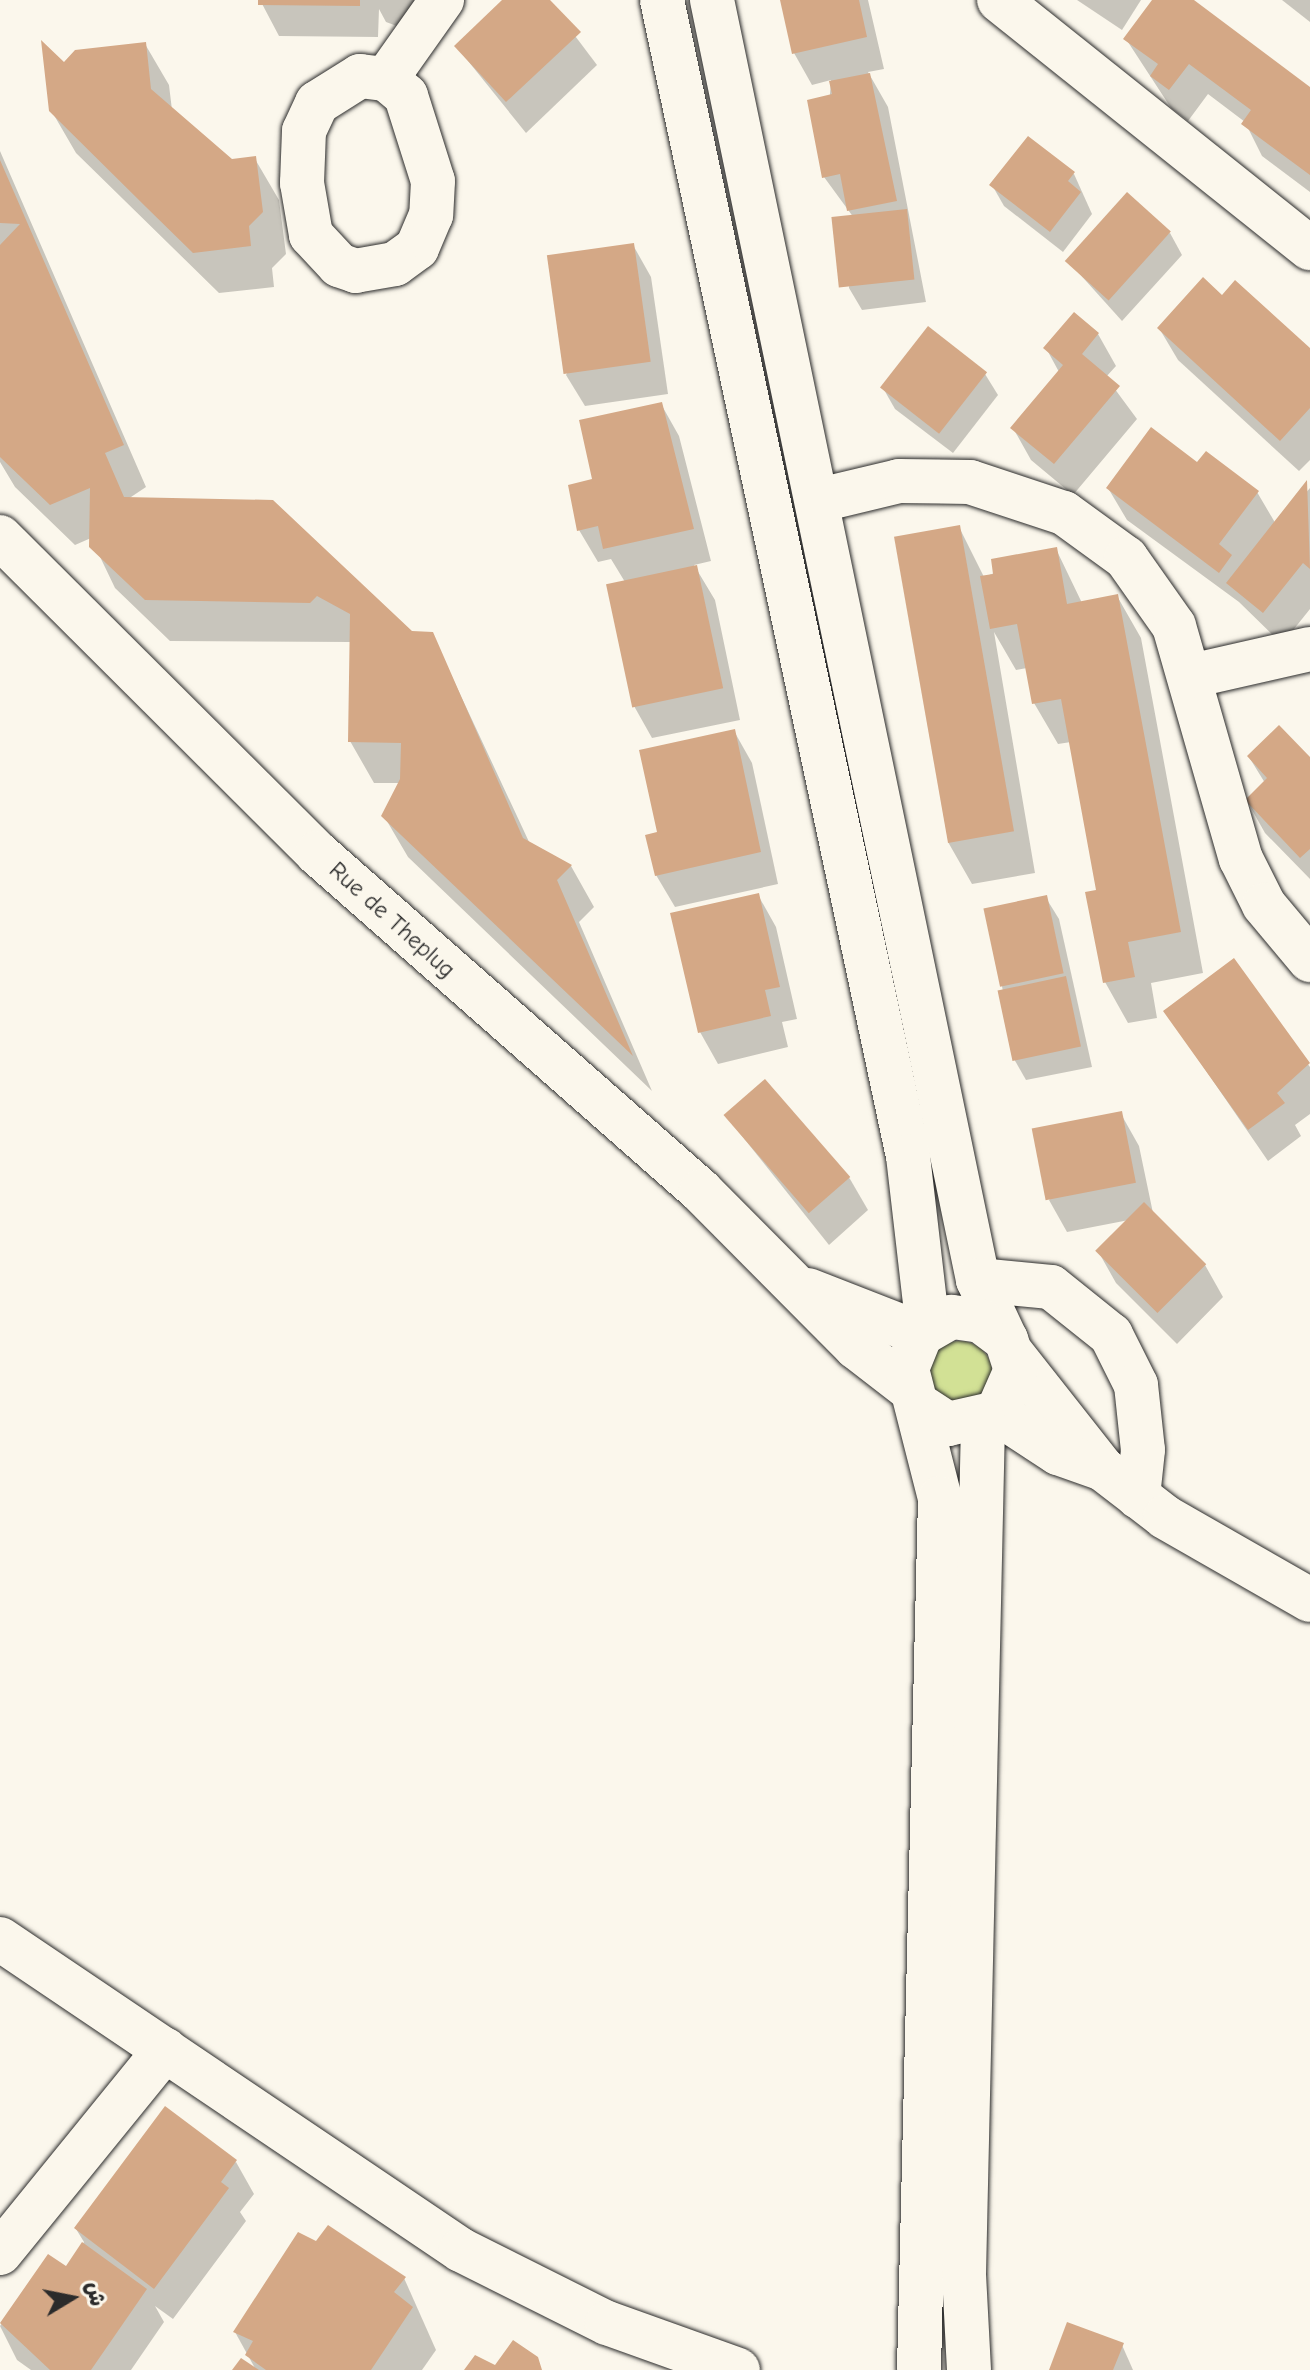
<!DOCTYPE html>
<meta charset="utf-8">
<style>
body{margin:0}
#map{position:relative;width:1310px;height:2370px;overflow:hidden;background:#fbf7ec;font-family:"Comic Neue","Playpen Sans Arabic",sans-serif}
div>[style]{position:absolute}
[style*='--x']{left:calc(var(--x)*1px);top:calc(var(--y)*1px);width:calc(var(--w)*1px);rotate:calc(var(--a)*1deg)}
.green>*{inset:0;background:#d2e195}
.round{border-radius:50%}
.shadow>*{inset:0;background:#0003}
.building>*{inset:0;background:#d4a886;transform-origin:0 0}
.roads{filter:drop-shadow(0 0 2px #2b2b2b) drop-shadow(0 0 2px #2b2b2b)}
.minor>*{height:44px;margin:-22px;padding:0 22px;transform-origin:22px;border-radius:22px;background:#fbf7ec}
span{translate:-50% -50%;white-space:nowrap;text-align:center;line-height:1.15;-webkit-text-stroke:6px #fbf7ec;paint-order:stroke}
.street-label{font-size:24px;color:#2b2b2b}
.north{position:absolute;left:32px;top:2258px;width:80px;height:80px;-webkit-text-stroke:6px #fbf7ec;paint-order:stroke;rotate:80deg;font-size:22px;font-weight:700;line-height:32px;text-align:center;color:#2b2b2b}
.north::after{content:'';display:block;margin:auto;width:28px;height:36px;background:#2b2b2b;clip-path:polygon(50% 0,100% 100%,50% 72%,0 100%)}
</style>
<div id="map">
<div class="green">
<div class="round" style="left:928px;top:1341px;width:64px;height:64px"></div>
</div>
<div class="shadow">
<div style="clip-path:polygon(260px 0,437px 0,424px 36px,386px 22px,379px 9px,378px 37px,279px 36px)"></div>
<div style="clip-path:polygon(505px 0,548px 0,597px 65px,526px 133px,456px 46px)"></div>
<div style="clip-path:polygon(782px 0,868px 0,884px 69px,868px 72px,888px 107px,926px 302px,862px 310px,849px 288px,854px 218px,824px 177px,831px 80px,812px 85px,794px 53px)"></div>
<div style="clip-path:polygon(1077px 0,1141px 0,1122px 30px)"></div>
<div style="clip-path:polygon(1155px 0,1191px 0,1310px 89px,1310px 192px,1262px 156px,1245px 122px,1208px 94px,1188px 121px,1171px 108px,1126px 39px)"></div>
<div style="clip-path:polygon(1282px 0,1310px 0,1310px 22px)"></div>
<div style="clip-path:polygon(145px 44px,169px 85px,172px 110px,231px 161px,255px 159px,279px 200px,286px 254px,272px 268px,274px 287px,219px 293px,76px 153px,51px 110px,64px 65px)"></div>
<div style="clip-path:polygon(0 151px,146px 487px,128px 499px,411px 633px,432px 634px,530px 844px,571px 866px,594px 907px,579px 922px,652px 1091px,408px 857px,384px 816px,400px 783px,374px 783px,350px 741px,351px 642px,170px 641px,115px 588px,91px 538px,75px 545px,15px 487px,0 462px)"></div>
<div style="clip-path:polygon(1074px 174px,1092px 214px,1063px 252px,1004px 206px,992px 185px)"></div>
<div style="clip-path:polygon(1170px 233px,1182px 255px,1122px 321px,1068px 261px)"></div>
<div style="clip-path:polygon(633px 245px,651px 277px,668px 394px,585px 406px,566px 375px)"></div>
<div style="clip-path:polygon(1222px 298px,1310px 351px,1310px 460px,1299px 471px,1178px 360px,1159px 328px)"></div>
<div style="clip-path:polygon(1098px 334px,1116px 366px,1106px 377px,1137px 419px,1073px 495px,1031px 460px,1013px 428px,1059px 372px,1046px 348px)"></div>
<div style="clip-path:polygon(985px 374px,998px 395px,953px 453px,895px 409px,883px 388px)"></div>
<div style="clip-path:polygon(661px 404px,679px 436px,711px 561px,694px 565px,715px 600px,740px 720px,652px 738px,634px 706px,625px 582px,611px 559px,598px 562px,579px 530px,595px 481px)"></div>
<div style="clip-path:polygon(1108px 488px,1257px 492px,1277px 526px,1310px 488px,1310px 609px,1282px 644px,1239px 602px,1127px 520px)"></div>
<div style="clip-path:polygon(959px 527px,984px 577px,1056px 549px,1082px 603px,1117px 596px,1141px 638px,1203px 973px,1151px 983px,1157px 1018px,1128px 1023px,1105px 982px,1099px 891px,1071px 742px,1058px 744px,1034px 703px,1027px 668px,1016px 670px,994px 632px,1035px 873px,972px 884px,948px 842px)"></div>
<div style="clip-path:polygon(734px 731px,752px 763px,778px 884px,675px 907px,656px 875px,659px 834px)"></div>
<div style="clip-path:polygon(1249px 757px,1310px 760px,1310px 879px,1265px 833px,1247px 801px,1265px 783px)"></div>
<div style="clip-path:polygon(758px 895px,776px 927px,797px 1019px,782px 1022px,788px 1047px,718px 1064px,700px 1032px)"></div>
<div style="clip-path:polygon(1046px 898px,1059px 919px,1092px 1067px,1026px 1080px,1014px 1059px,1002px 986px)"></div>
<div style="clip-path:polygon(1234px 961px,1310px 1067px,1310px 1114px,1295px 1125px,1301px 1136px,1268px 1161px,1165px 1011px)"></div>
<div style="clip-path:polygon(764px 1082px,850px 1179px,868px 1210px,829px 1245px,726px 1116px)"></div>
<div style="clip-path:polygon(1121px 1114px,1139px 1146px,1153px 1213px,1205px 1265px,1223px 1297px,1177px 1344px,1116px 1283px,1098px 1251px,1129px 1220px,1067px 1232px,1049px 1200px)"></div>
<div style="clip-path:polygon(236px 2162px,254px 2194px,240px 2212px,246px 2221px,173px 2319px,155px 2306px,164px 2322px,131px 2370px,31px 2370px,17px 2360px,0 2326px,49px 2257px,66px 2269px,84px 2242px,76px 2229px)"></div>
<div style="clip-path:polygon(404px 2278px,436px 2350px,422px 2370px,256px 2370px,235px 2332px)"></div>
<div style="clip-path:polygon(1122px 2345px,1133px 2370px,1051px 2370px)"></div>
</div>
<div class="building">
<div style="clip-path:polygon(258px 0,360px 0,360px 6px,258px 5px)"></div>
<div style="clip-path:polygon(502px 0,550px 0,581px 32px,506px 102px,454px 46px)"></div>
<div style="clip-path:polygon(780px 0,859px 0,867px 37px,792px 54px)"></div>
<div style="clip-path:polygon(1152px 0,1194px 0,1310px 87px,1310px 175px,1241px 124px,1251px 110px,1189px 64px,1169px 90px,1150px 76px,1158px 64px,1123px 39px)"></div>
<div style="clip-path:polygon(41px 40px,64px 62px,75px 50px,146px 42px,151px 89px,232px 159px,256px 156px,263px 212px,249px 226px,251px 246px,193px 253px,146px 207px,49px 111px)"></div>
<div style="clip-path:polygon(870px 73px,897px 201px,847px 211px,840px 174px,822px 178px,807px 100px,832px 94px,829px 81px)"></div>
<div style="clip-path:polygon(1028px 136px,1075px 172px,1068px 181px,1081px 192px,1050px 232px,989px 185px)"></div>
<div style="clip-path:polygon(0 160px,124px 445px,105px 453px,124px 497px,273px 500px,412px 631px,433px 632px,523px 838px,572px 865px,557px 880px,633px 1056px,381px 816px,400px 779px,401px 743px,348px 742px,350px 614px,317px 596px,310px 603px,145px 600px,89px 547px,90px 488px,50px 505px,0 457px,0 245px,20px 224px,0 223px)"></div>
<div style="left:1127px;top:192px;width:59px;height:93px;rotate:42deg"></div>
<div style="left:907px;top:209px;width:71px;height:76px;rotate:84deg"></div>
<div style="left:634px;top:243px;width:120px;height:88px;rotate:82deg"></div>
<div style="clip-path:polygon(1203px 277px,1222px 295px,1235px 280px,1310px 348px,1310px 408px,1280px 441px,1157px 328px)"></div>
<div style="clip-path:polygon(1074px 312px,1099px 333px,1082px 354px,1120px 386px,1054px 464px,1010px 428px,1063px 365px,1043px 348px)"></div>
<div style="left:928px;top:326px;width:75px;height:78px;rotate:38deg"></div>
<div style="clip-path:polygon(662px 402px,694px 529px,603px 549px,598px 526px,577px 531px,568px 485px,592px 479px,579px 420px)"></div>
<div style="clip-path:polygon(1151px 427px,1197px 462px,1206px 451px,1259px 491px,1219px 544px,1232px 555px,1219px 573px,1106px 488px)"></div>
<div style="clip-path:polygon(1307px 480px,1310px 569px,1303px 563px,1263px 613px,1226px 583px)"></div>
<div style="left:960px;top:525px;width:311px;height:67px;rotate:80deg"></div>
<div style="clip-path:polygon(1057px 547px,1067px 604px,1118px 594px,1181px 932px,1128px 942px,1135px 977px,1103px 983px,1085px 892px,1096px 890px,1061px 699px,1032px 704px,1017px 624px,990px 629px,980px 576px,993px 574px,991px 559px)"></div>
<div style="left:697px;top:565px;width:126px;height:93px;rotate:78deg"></div>
<div style="clip-path:polygon(1279px 725px,1310px 757px,1310px 849px,1300px 858px,1245px 800px,1267px 778px,1247px 756px)"></div>
<div style="clip-path:polygon(735px 729px,761px 852px,655px 876px,645px 835px,657px 832px,639px 750px)"></div>
<div style="clip-path:polygon(759px 893px,780px 987px,765px 990px,771px 1016px,698px 1033px,670px 913px)"></div>
<div style="left:1047px;top:895px;width:80px;height:65px;rotate:78deg"></div>
<div style="clip-path:polygon(1234px 958px,1310px 1063px,1277px 1093px,1285px 1103px,1248px 1130px,1163px 1011px)"></div>
<div style="left:1066px;top:976px;width:72px;height:70px;rotate:78deg"></div>
<div style="left:765px;top:1079px;width:130px;height:55px;rotate:49deg"></div>
<div style="left:1122px;top:1111px;width:73px;height:92px;rotate:79deg"></div>
<div style="left:1144px;top:1202px;width:88px;height:69px;rotate:45deg"></div>
<div style="clip-path:polygon(165px 2106px,237px 2160px,221px 2182px,229px 2188px,154px 2289px,74px 2228px)"></div>
<div style="clip-path:polygon(328px 2225px,406px 2277px,394px 2292px,413px 2307px,371px 2370px,266px 2370px,245px 2355px,253px 2341px,233px 2332px,298px 2232px,316px 2241px)"></div>
<div style="clip-path:polygon(82px 2242px,147px 2289px,91px 2370px,50px 2370px,0 2323px,48px 2254px,66px 2266px)"></div>
<div style="clip-path:polygon(1067px 2322px,1124px 2343px,1113px 2370px,1049px 2370px)"></div>
<div style="clip-path:polygon(513px 2340px,538px 2357px,542px 2370px,464px 2370px,475px 2355px,495px 2365px)"></div>
<div style="clip-path:polygon(241px 2358px,259px 2370px,232px 2370px)"></div>
</div>
<div class="roads">
<div class="minor">
<div style="--x:662;--y:0;--w:1182;--a:77.99"></div>
<div style="--x:908;--y:1156;--w:173;--a:83.4"></div>
<div style="--x:712;--y:0;--w:1307;--a:78.26"></div>
<div style="--x:978;--y:1280;--w:66;--a:65"></div>
<div style="--x:999;--y:0;--w:398;--a:38.6"></div>
<div style="--x:360;--y:76;--w:26;--a:7"></div>
<div style="--x:386;--y:79;--w:26;--a:40"></div>
<div style="--x:406;--y:96;--w:89;--a:72.4"></div>
<div style="--x:433;--y:181;--w:34;--a:93"></div>
<div style="--x:431;--y:215;--w:36;--a:113"></div>
<div style="--x:417;--y:248;--w:27;--a:144"></div>
<div style="--x:395;--y:264;--w:40;--a:170"></div>
<div style="--x:356;--y:271;--w:18;--a:-161"></div>
<div style="--x:339;--y:265;--w:41;--a:-133"></div>
<div style="--x:311;--y:235;--w:53;--a:-99.8"></div>
<div style="--x:302;--y:183;--w:52;--a:-87.8"></div>
<div style="--x:304;--y:131;--w:31;--a:-65"></div>
<div style="--x:317;--y:103;--w:51;--a:-32.1"></div>
<div style="--x:386;--y:79;--w:97;--a:-54.7"></div>
<div style="--x:820;--y:500;--w:81;--a:-13.5"></div>
<div style="--x:899;--y:481;--w:71;--a:0.8"></div>
<div style="--x:970;--y:482;--w:99;--a:18.3"></div>
<div style="--x:1064;--y:513;--w:77;--a:36"></div>
<div style="--x:1126;--y:558;--w:83;--a:54.8"></div>
<div style="--x:1174;--y:626;--w:242;--a:74"></div>
<div style="--x:1241;--y:859;--w:51;--a:63.4"></div>
<div style="--x:1264;--y:905;--w:72;--a:50.1"></div>
<div style="--x:0;--y:537;--w:448;--a:44.9"></div>
<div style="--x:317;--y:853;--w:512;--a:41.35"></div>
<div style="--x:701;--y:1191;--w:220;--a:45.2"></div>
<div style="--x:856;--y:1347;--w:67;--a:37.7"></div>
<div style="--x:1191;--y:676;--w:122;--a:-12.8"></div>
<div style="--x:978;--y:1280;--w:73;--a:5.5"></div>
<div style="--x:1051;--y:1287;--w:77;--a:38.7"></div>
<div style="--x:1111;--y:1335;--w:56;--a:63.4"></div>
<div style="--x:1136;--y:1385;--w:65;--a:83.9"></div>
<div style="--x:1143;--y:1450;--w:47;--a:96.1"></div>
<div style="--x:808;--y:1290;--w:121;--a:21.3"></div>
<div style="--x:1013;--y:1355;--w:145;--a:51.7"></div>
<div style="--x:1103;--y:1469;--w:78;--a:37.7"></div>
<div style="--x:1165;--y:1517;--w:167;--a:29.8"></div>
<div style="--x:917;--y:1404;--w:37;--a:33"></div>
<div style="--x:948;--y:1424;--w:50;--a:-12.7"></div>
<div style="--x:997;--y:1413;--w:47;--a:-66.2"></div>
<div style="--x:1016;--y:1370;--w:32;--a:-108"></div>
<div style="--x:1006;--y:1340;--w:31;--a:-143"></div>
<div style="--x:981;--y:1321;--w:30;--a:-172"></div>
<div style="--x:951;--y:1317;--w:34;--a:150"></div>
<div style="--x:921;--y:1334;--w:38;--a:112"></div>
<div style="--x:907;--y:1369;--w:133;--a:75.7"></div>
<div style="--x:940;--y:1498;--w:872;--a:91.38"></div>
<div style="--x:997;--y:1413;--w:73;--a:33.3"></div>
<div style="--x:1058;--y:1453;--w:48;--a:19.6"></div>
<div style="--x:0;--y:1939;--w:556;--a:34"></div>
<div style="--x:461;--y:2250;--w:163;--a:26.6"></div>
<div style="--x:607;--y:2323;--w:139;--a:19.7"></div>
<div style="--x:0;--y:2253;--w:262;--a:-50.9"></div>
<div style="--x:969;--y:2370;--w:96;--a:-93"></div>
<div style="--x:964;--y:2274;--w:853;--a:-88.72"></div>
</div>
</div>
<div class="street-label">
<span style="left:392px;top:920px;rotate:42deg">Rue de Theplug</span>
</div>
<div class="north">ش</div>
</div>
